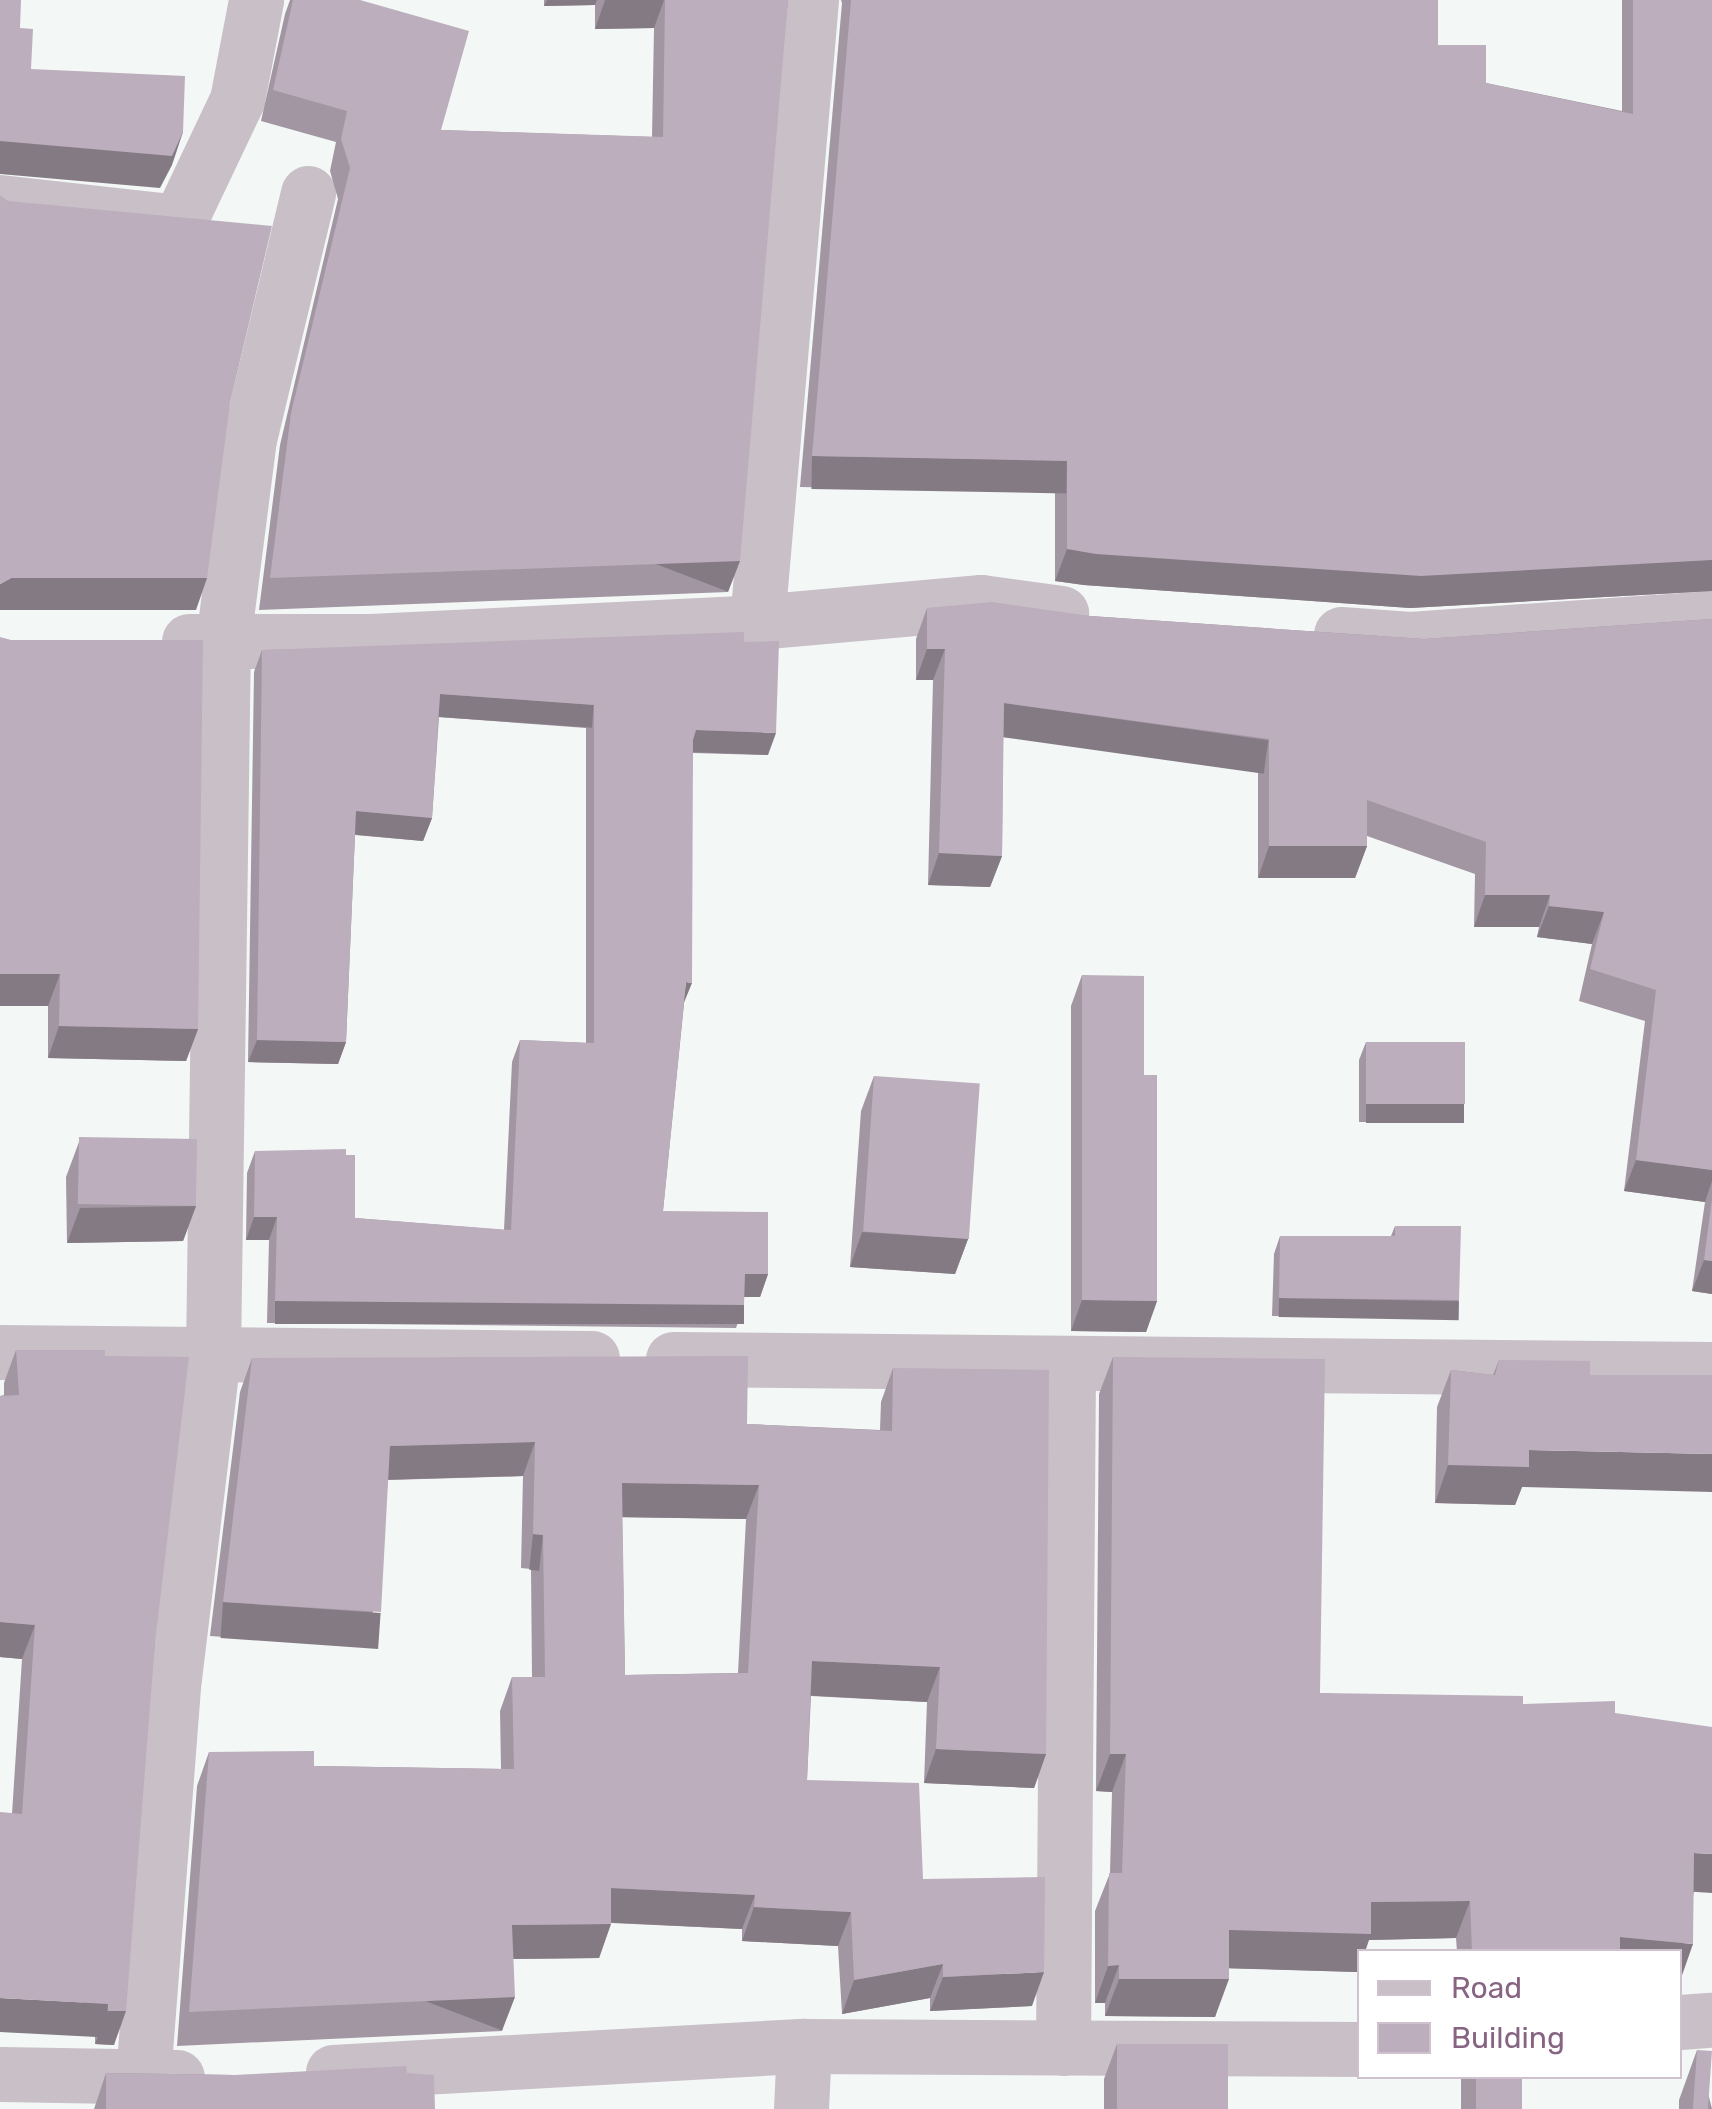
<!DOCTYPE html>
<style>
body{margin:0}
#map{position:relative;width:1712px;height:2109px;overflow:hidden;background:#f3f7f6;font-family:Rubik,sans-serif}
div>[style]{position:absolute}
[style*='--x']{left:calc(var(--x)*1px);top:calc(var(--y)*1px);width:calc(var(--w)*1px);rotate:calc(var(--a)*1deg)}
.street>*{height:55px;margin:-27.5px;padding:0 27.5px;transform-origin:27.5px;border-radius:27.5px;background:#c8bfc7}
.wall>*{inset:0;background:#a296a2;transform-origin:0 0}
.shaded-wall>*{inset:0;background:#847a84;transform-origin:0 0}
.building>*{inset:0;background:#bcaebc;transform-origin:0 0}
span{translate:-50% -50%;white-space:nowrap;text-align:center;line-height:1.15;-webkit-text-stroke:10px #fff;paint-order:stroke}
.legend{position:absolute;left:1357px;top:1949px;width:325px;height:130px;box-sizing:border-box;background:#fff;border:2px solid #cfc1cd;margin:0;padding:12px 18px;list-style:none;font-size:30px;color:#866482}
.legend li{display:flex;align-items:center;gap:20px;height:50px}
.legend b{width:50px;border:2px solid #cfc1cd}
</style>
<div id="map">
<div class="street">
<div style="--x:0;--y:202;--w:180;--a:6.4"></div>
<div style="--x:179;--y:222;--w:135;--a:-64.6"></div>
<div style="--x:237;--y:100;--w:102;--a:-79.2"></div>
<div style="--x:757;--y:622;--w:624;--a:-85.04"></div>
<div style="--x:1341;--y:634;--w:69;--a:4.1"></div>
<div style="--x:1410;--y:639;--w:303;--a:-4"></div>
<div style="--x:189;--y:641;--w:182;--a:0"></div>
<div style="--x:371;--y:641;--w:386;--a:-2.8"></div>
<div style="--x:757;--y:622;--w:225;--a:-5.1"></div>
<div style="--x:981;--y:602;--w:81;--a:7.8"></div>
<div style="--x:0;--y:1352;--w:592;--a:0.58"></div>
<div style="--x:673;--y:1359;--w:1039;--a:0.55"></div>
<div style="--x:1680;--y:2022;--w:32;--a:-4"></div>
<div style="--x:1063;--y:2048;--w:685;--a:-89.58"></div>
<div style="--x:333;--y:2072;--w:472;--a:-3.2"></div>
<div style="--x:804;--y:2046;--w:556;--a:0.31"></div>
<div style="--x:0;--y:2074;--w:177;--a:1"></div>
<div style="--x:143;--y:2077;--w:400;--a:-85.6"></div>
<div style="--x:174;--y:1678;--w:326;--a:-83.1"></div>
<div style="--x:213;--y:1354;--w:713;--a:-89.2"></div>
<div style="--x:223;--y:641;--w:204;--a:-82.7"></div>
<div style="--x:249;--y:439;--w:253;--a:-76.5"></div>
<div style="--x:801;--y:2109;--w:63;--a:-87.3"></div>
</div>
<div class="wall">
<div style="clip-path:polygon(290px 0,360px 0,441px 130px,652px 137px,654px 28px,595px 29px,595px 5px,544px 6px,544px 0,788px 0,728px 592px,259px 610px,280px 445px,338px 199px,330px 171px,336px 142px,261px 121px,285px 14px)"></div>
<div style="clip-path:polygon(841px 0,1438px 0,1438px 45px,1486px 83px,1622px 111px,1622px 0,1712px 0,1712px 591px,1410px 608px,1084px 585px,1055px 581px,1055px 492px,800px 487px,842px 3px)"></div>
<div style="clip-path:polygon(927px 608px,1090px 616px,1424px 639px,1712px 619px,1712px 1294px,1692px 1291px,1705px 1202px,1624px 1191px,1645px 1021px,1579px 1001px,1592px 944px,1537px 937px,1539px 927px,1474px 927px,1475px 874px,1367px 836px,1367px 846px,1355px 878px,1258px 878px,1258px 770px,1003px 736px,1002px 856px,990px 887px,928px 885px,933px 680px,916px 680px,916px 639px)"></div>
<div style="clip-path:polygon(0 637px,198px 1029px,186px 1061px,48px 1058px,48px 1006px,0 1006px)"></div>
<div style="clip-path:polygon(744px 642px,768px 755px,693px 753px,684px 1004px,663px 1211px,768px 1274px,760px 1297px,744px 1297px,744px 1305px,736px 1328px,267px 1323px,269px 1240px,246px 1240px,247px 1173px,255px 1151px,355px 1218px,504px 1230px,512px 1062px,520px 1040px,586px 1043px,586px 728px,439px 717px,432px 818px,423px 841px,355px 835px,346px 1042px,338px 1064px,248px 1062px,254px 672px,262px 650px)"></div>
<div style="clip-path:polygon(1082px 975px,1144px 1075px,1157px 1301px,1146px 1332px,1071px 1331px,1071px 1006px)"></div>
<div style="clip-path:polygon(1366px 1042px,1457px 1122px,1359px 1122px,1359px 1060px)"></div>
<div style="clip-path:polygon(874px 1076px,968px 1239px,955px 1274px,850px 1267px,861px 1111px)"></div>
<div style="clip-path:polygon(79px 1142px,196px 1206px,183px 1241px,67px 1243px,66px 1177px)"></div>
<div style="clip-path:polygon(1395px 1226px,1459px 1300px,1453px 1318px,1272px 1316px,1274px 1254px,1280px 1236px,1391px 1236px)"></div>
<div style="clip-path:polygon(16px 1350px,155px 1642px,114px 2045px,95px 2044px,95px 2037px,12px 1814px,22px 1659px,0 1657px,0 1396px,4px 1395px,4px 1383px)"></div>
<div style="clip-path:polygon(1113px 1357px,1320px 1693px,1523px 1704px,1615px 1713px,1694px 1892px,1680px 1952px,1457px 1952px,1456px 1938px,1369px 1940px,1360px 1952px,1360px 1965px,1357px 1972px,1229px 1968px,1215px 2017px,1105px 2016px,1105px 2003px,1095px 2003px,1095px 1911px,1110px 1873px,1112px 1792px,1096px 1791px,1099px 1394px)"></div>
<div style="clip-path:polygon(evenodd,252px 1358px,747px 1424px,880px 1430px,881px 1402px,893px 1368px,1046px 1754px,1034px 1788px,924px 1783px,927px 1702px,811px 1696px,807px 1780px,923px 1879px,1032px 2006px,930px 2011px,930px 1998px,842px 2014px,838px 1946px,742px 1941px,742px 1929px,611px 1923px,599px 1958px,513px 1959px,502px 2031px,177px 2046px,197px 1786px,209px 1752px,314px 1766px,501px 1769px,500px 1711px,512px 1677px,532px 1677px,531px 1569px,521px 1568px,523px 1476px,388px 1480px,369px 1646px,210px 1636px,240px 1392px,252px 1358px,622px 1517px,746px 1519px,738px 1673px,625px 1675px,622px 1517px)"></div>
<div style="clip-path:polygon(1499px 1360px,1522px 1487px,1515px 1505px,1435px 1503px,1437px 1407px,1451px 1370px,1493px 1375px)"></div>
<div style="clip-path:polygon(1117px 2044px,1228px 2109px,1104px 2109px,1104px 2079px)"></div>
<div style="clip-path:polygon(1697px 2050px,1712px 2109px,1679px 2109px,1679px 2100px)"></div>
<div style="clip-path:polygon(106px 2073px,235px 2075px,407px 2073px,435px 2109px,94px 2109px)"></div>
<div style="left:1461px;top:2076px;width:61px;height:33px"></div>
</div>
<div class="shaded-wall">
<div style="clip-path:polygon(547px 0,597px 0,595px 5px,544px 6px)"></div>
<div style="clip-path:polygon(605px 0,664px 0,654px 28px,595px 29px)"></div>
<div style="clip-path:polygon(183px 132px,172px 165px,160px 188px,0 174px,0 141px)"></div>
<div style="left:812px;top:456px;width:255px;height:33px;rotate:1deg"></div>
<div style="clip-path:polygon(1067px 549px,1712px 560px,1712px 591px,1410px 608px,1084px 585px,1055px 581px)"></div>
<div style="left:740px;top:561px;width:33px;height:470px;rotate:111deg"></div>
<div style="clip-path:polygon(11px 578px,207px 578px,196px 610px,0 610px,0 584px)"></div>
<div style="clip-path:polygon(927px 649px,945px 649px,933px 680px,916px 680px)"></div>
<div style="left:440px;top:694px;width:154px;height:23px;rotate:4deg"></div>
<div style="left:1004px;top:703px;width:267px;height:34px;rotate:8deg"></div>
<div style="clip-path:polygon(696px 730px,776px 733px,768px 755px,687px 752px)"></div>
<div style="clip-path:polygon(356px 811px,432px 818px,423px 841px,348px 834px)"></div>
<div style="clip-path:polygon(1269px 846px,1367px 846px,1355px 878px,1258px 878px)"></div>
<div style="clip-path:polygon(939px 853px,1002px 856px,990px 887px,928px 885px)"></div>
<div style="clip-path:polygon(1485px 895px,1550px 895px,1539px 927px,1474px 927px)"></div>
<div style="clip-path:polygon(1549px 906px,1604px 912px,1592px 944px,1537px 937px)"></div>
<div style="clip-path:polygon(0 974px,60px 974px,48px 1006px,0 1006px)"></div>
<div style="clip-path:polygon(686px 982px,692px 983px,683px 1005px)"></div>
<div style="clip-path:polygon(59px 1026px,198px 1029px,186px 1061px,48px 1058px)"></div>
<div style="clip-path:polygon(257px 1040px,346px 1042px,338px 1064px,248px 1062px)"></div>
<div style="left:1366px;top:1104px;width:98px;height:19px"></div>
<div style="clip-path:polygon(1636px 1160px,1712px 1170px,1712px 1181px,1705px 1202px,1624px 1191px)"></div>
<div style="clip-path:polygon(196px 1206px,183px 1241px,67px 1243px,80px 1208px)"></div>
<div style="clip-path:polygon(254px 1217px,277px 1217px,269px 1240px,246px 1240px)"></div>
<div style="clip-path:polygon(862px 1232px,968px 1239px,955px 1274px,850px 1267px)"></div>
<div style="clip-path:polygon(1704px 1260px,1712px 1261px,1712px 1294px,1692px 1291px)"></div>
<div style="clip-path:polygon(745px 1274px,768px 1274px,760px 1297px,736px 1297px)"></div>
<div style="left:1279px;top:1298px;width:180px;height:19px;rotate:1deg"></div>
<div style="clip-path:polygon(1082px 1300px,1157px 1301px,1146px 1332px,1071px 1331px)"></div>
<div style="left:275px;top:1301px;width:469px;height:23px"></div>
<div style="clip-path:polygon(535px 1442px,523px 1476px,378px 1480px,390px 1446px)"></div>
<div style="clip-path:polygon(1529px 1450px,1712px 1454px,1712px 1492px,1522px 1487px,1515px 1505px,1435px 1503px,1448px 1465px)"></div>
<div style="clip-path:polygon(622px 1483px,759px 1485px,746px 1519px,609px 1517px)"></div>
<div style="left:533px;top:1534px;width:10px;height:36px;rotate:6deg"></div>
<div style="left:223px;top:1602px;width:158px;height:36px;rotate:4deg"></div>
<div style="clip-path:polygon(0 1622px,35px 1625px,22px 1659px,0 1657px)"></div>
<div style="clip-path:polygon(812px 1661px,940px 1667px,927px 1702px,800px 1695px)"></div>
<div style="clip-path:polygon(936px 1749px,1046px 1754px,1034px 1788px,924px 1783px)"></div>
<div style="clip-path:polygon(1110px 1754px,1126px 1754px,1112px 1792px,1096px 1791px)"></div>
<div style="clip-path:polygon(1694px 1853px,1712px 1854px,1712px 1893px,1681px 1891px)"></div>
<div style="clip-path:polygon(611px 1888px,755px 1895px,742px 1929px,599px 1922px)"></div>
<div style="clip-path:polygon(1470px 1901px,1456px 1938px,1369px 1940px,1365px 1952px,1360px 1952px,1360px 1965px,1357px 1972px,1215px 1968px,1229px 1930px,1371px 1902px)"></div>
<div style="clip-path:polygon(754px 1907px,851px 1912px,838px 1946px,742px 1941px)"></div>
<div style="clip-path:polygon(611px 1924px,599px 1958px,500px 1959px,512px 1925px)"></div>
<div style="clip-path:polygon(1620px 1937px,1693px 1944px,1680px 1981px,1680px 1952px,1615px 1952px)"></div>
<div style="clip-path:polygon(943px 1964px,930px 1998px,842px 2014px,854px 1980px)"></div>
<div style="clip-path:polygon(1119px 1965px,1105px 2003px,1095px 2003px,1108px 1966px)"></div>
<div style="clip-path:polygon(1044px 1972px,1032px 2006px,930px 2011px,943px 1977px)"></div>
<div style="clip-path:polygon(1119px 1979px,1229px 1979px,1215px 2017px,1105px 2016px)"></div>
<div style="left:515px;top:1997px;width:36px;height:326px;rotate:111deg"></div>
<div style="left:0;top:1998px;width:108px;height:34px;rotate:3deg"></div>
<div style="clip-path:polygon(108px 2011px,126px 2011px,114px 2045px,95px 2044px)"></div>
</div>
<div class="building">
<div style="clip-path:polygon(0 0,21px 0,20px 28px,33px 29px,31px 69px,185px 76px,183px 132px,172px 156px,0 141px)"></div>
<div style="clip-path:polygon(293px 0,360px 0,469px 31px,441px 130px,663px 137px,665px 0,788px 0,740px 561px,270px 578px,291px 413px,350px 168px,341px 139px,347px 111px,273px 90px)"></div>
<div style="clip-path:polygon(851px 0,1438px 0,1438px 45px,1486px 45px,1486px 83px,1633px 114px,1633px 0,1712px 0,1712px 560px,1421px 576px,1096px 554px,1067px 549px,1067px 461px,812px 456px)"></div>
<div style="clip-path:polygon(0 195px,8px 201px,272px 226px,230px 403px,207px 578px,11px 578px,0 584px)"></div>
<div style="clip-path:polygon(992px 602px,1090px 616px,1424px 639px,1712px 619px,1712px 1170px,1636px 1160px,1656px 990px,1590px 969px,1604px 912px,1549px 906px,1550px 895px,1485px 895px,1486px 842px,1367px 800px,1367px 846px,1269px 846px,1269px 739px,1004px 703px,1002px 856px,939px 853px,945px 649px,927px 649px,927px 608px)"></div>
<div style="clip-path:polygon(744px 632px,744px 642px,779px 641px,776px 733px,696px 730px,693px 740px,692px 983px,686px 982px,663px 1211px,768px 1212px,768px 1274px,745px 1274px,744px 1305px,275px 1301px,277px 1217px,254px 1217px,255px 1151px,346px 1149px,346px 1155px,355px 1155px,355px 1218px,511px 1230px,520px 1040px,594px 1043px,594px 705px,440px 694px,432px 818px,356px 811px,346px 1042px,257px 1040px,262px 650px)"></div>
<div style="clip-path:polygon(0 637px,11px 640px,203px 640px,198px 1029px,59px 1026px,60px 974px,0 974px)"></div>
<div style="clip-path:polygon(1082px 975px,1144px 976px,1144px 1075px,1157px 1075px,1157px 1301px,1082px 1300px)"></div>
<div style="left:1366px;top:1042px;width:99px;height:62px"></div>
<div style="left:874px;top:1076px;width:106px;height:156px;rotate:4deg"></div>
<div style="left:197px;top:1139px;width:67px;height:118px;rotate:91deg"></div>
<div style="clip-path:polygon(1712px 1199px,1712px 1261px,1704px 1260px)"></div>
<div style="clip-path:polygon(1395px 1226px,1461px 1226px,1459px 1300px,1279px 1298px,1280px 1236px,1395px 1236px)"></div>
<div style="clip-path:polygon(16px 1350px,105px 1350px,105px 1356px,189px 1357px,155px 1642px,126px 2011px,108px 2011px,108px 2004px,0 1998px,0 1812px,22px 1814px,35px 1625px,0 1622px,0 1396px,19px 1395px)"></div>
<div style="clip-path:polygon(evenodd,748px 1356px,747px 1424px,892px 1431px,893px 1368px,1049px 1370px,1046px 1754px,936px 1749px,940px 1667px,812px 1661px,807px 1780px,919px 1783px,923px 1879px,1045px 1877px,1044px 1972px,943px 1977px,943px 1964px,854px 1980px,851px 1912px,754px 1907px,755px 1895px,611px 1888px,611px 1924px,512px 1925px,515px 1997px,189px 2012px,209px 1752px,314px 1751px,314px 1766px,514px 1769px,512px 1677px,545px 1677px,543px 1535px,533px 1534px,535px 1442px,390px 1446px,381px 1612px,223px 1602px,252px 1358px,748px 1356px,622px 1483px,759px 1485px,748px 1673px,625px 1675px,622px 1483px)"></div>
<div style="clip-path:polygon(1113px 1357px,1325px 1359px,1320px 1693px,1523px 1696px,1523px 1704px,1615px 1701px,1615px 1713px,1712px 1727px,1712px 1854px,1694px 1853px,1693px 1944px,1620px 1937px,1620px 1952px,1472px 1952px,1470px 1901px,1371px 1902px,1371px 1934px,1229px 1930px,1229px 1979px,1119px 1979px,1119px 1965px,1108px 1966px,1109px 1873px,1122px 1873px,1126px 1754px,1110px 1754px)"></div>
<div style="clip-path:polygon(1499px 1360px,1590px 1361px,1590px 1375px,1712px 1375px,1712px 1454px,1529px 1450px,1529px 1467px,1448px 1465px,1451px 1370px,1495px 1375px)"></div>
<div style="left:1117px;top:2044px;width:111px;height:65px"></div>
<div style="left:1697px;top:2050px;width:15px;height:59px;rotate:4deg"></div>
<div style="clip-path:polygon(406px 2066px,407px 2073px,434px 2075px,435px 2109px,106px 2109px,106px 2073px,235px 2075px)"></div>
<div style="left:1476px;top:2076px;width:46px;height:33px"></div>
</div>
<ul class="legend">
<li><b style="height:12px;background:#c8bfc7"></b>Road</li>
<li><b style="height:28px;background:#bcaebc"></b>Building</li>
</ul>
</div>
